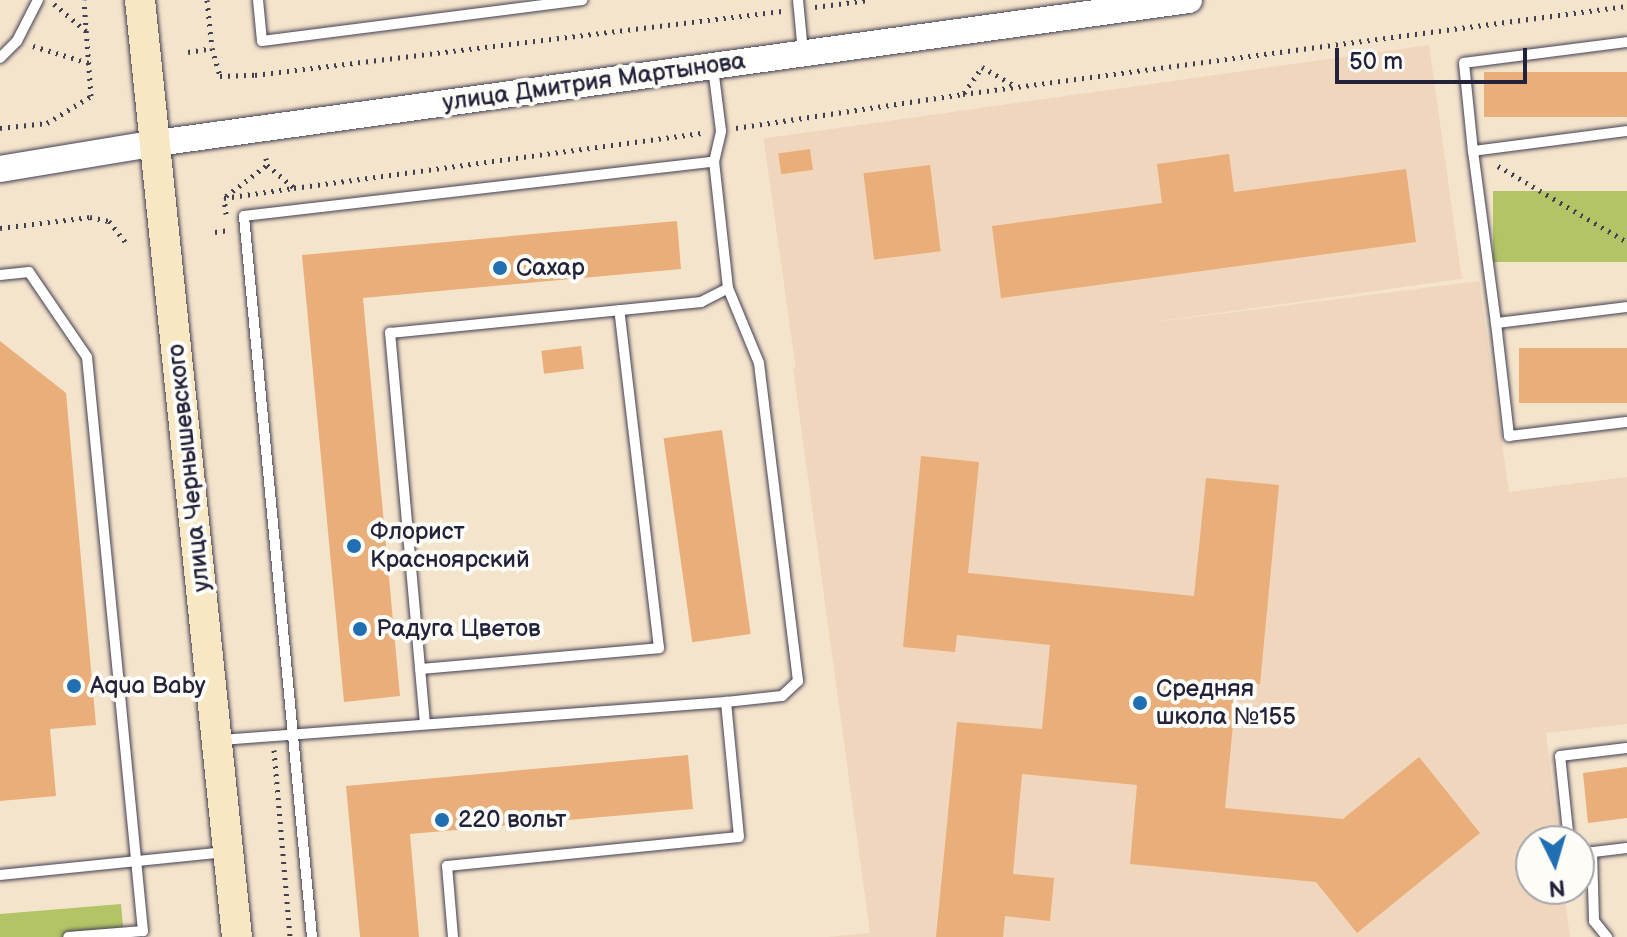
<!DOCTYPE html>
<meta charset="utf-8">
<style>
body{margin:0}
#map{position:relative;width:1627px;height:937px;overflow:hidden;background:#f5e4cc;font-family:"Balsamiq Sans",sans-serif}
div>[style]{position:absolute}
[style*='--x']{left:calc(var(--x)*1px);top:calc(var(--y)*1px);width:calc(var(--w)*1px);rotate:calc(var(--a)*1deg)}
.built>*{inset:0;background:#f0d6bc;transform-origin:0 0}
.green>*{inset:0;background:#b3c467;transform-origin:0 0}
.building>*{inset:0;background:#e9ae79;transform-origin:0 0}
.path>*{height:5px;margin-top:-2.5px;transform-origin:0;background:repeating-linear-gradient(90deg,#423f51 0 2px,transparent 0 8px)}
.roads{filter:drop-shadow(0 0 2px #423f51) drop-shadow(0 0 2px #423f51)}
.service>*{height:10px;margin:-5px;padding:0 5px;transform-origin:5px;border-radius:5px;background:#fff}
.tertiary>*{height:26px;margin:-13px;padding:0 13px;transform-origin:13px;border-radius:13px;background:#fff}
.secondary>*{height:30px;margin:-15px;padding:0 15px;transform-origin:15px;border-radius:15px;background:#f7e8c3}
.dots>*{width:22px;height:22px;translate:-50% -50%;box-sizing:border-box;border:4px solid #fdfcf7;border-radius:50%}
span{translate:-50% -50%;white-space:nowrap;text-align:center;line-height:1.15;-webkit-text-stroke:8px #fdfcf7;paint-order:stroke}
.street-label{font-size:24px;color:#22223b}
.poi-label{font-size:24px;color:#22223b}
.left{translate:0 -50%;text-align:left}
.north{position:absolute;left:1515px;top:825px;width:80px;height:80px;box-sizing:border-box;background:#fdfcf7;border:2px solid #a5a5ac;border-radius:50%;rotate:175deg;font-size:22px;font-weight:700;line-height:32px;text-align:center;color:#22223b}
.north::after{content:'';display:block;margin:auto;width:28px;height:36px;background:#1f6fb2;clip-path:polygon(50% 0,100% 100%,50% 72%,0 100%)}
.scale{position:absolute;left:1335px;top:48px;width:192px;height:36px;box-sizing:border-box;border:4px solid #22223b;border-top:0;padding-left:10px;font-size:24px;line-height:28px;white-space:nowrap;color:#22223b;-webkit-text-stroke:6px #fdfcf7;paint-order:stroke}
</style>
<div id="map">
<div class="built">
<div style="left:1429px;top:45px;width:236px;height:672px;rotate:82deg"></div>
<div style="clip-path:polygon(1479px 281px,1509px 492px,1627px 477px,1627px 724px,1546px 733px,1559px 841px,1531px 841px,1531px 889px,1564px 889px,1570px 937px,828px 937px,870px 933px,793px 368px)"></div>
</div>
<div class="green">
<div style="left:1627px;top:191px;width:71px;height:134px;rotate:90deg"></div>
<div style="clip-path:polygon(121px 904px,124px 937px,0 937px,0 914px)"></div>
</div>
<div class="building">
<div style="left:1627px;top:72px;width:45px;height:143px;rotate:90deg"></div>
<div style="left:810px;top:149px;width:21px;height:32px;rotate:82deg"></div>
<div style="clip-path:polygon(1229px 154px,1234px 192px,1406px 169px,1416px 242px,1001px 298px,992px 226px,1162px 203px,1157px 164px)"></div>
<div style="left:930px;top:165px;width:87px;height:67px;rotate:83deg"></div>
<div style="clip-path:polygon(677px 221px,681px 269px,363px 298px,400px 696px,344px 702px,302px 255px)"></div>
<div style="clip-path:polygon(0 341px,66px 393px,96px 725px,50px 729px,56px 796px,0 801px)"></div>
<div style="left:581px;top:346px;width:23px;height:40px;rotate:83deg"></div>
<div style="left:1627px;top:348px;width:55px;height:108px;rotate:90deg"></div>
<div style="left:722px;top:430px;width:206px;height:59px;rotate:82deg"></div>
<div style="clip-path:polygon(921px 456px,979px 462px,968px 573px,1194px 596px,1206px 478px,1279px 485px,1260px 684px,1237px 682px,1225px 808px,1343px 819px,1419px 757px,1480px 833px,1357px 933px,1316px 882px,1130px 864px,1137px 785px,1022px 774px,1013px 874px,1054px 878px,1050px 921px,1005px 916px,1003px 937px,936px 937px,957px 722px,1042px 729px,1050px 645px,957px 635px,955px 652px,903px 647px)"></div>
<div style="clip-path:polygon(688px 755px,693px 809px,410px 834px,419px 937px,360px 937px,346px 786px)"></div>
<div style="clip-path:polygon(1627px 767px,1627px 818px,1588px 823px,1583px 773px)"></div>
</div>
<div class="path">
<div style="--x:207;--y:0;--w:48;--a:84.1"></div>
<div style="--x:212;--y:48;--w:29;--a:74"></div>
<div style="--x:220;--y:76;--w:35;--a:-2"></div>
<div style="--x:255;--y:75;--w:531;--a:-6.92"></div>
<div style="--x:54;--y:4;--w:42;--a:40.2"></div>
<div style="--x:815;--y:7;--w:54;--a:-7.4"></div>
<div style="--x:33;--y:46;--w:59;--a:16.9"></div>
<div style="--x:188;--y:52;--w:24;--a:-9"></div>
<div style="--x:964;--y:93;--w:32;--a:-55"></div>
<div style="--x:982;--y:67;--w:38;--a:30"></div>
<div style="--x:0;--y:128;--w:47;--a:-6.1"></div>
<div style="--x:47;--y:123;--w:52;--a:-31.5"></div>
<div style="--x:91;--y:96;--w:96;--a:-94.2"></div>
<div style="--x:736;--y:128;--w:230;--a:-8.5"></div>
<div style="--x:963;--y:94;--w:670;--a:-7.55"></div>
<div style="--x:266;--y:158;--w:7;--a:82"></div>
<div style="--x:267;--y:165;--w:35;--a:40"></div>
<div style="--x:294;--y:188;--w:413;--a:-7.7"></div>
<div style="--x:1498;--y:166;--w:150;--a:30.5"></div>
<div style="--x:226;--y:196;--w:51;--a:-37.1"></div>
<div style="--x:226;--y:214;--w:16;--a:-97"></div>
<div style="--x:224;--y:198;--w:70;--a:-8.2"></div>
<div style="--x:0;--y:228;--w:91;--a:-7"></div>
<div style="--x:90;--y:217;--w:19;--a:12"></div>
<div style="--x:109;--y:221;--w:28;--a:52"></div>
<div style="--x:215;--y:232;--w:14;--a:-8"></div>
<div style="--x:274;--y:750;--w:188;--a:85.1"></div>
</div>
<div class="roads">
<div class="service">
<div style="--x:258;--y:0;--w:41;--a:84.4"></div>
<div style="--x:262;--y:41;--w:323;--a:-7.3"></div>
<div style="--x:798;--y:0;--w:52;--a:84.5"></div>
<div style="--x:1627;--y:42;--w:164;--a:172.7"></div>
<div style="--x:1464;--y:63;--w:88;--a:84.2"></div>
<div style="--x:1473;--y:151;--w:155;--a:-7.4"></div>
<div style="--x:0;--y:58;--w:24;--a:-45"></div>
<div style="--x:17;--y:41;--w:46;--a:-62.9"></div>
<div style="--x:1473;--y:151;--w:174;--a:82.4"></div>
<div style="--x:0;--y:275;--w:29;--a:-6"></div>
<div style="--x:29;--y:272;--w:103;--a:55.7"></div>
<div style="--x:87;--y:357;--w:577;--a:84.43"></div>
<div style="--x:143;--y:931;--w:75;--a:175.4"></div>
<div style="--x:1627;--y:307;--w:132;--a:173"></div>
<div style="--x:1496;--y:323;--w:114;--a:83.4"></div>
<div style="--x:1509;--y:436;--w:119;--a:-6.8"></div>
<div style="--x:420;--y:669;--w:240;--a:-5"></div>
<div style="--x:659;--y:648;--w:340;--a:-96.7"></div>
<div style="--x:425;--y:724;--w:393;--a:-95.1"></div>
<div style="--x:390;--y:333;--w:313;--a:-5.7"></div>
<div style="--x:701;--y:302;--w:30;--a:-27"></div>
<div style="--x:221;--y:740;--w:506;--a:-4.3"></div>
<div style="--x:726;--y:702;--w:56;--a:-6.1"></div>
<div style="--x:782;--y:696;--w:22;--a:-43"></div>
<div style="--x:798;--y:681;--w:320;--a:-97"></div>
<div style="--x:759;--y:363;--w:81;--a:-112.5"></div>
<div style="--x:728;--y:288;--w:127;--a:-96.3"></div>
<div style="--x:714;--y:162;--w:32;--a:-77"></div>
<div style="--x:721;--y:131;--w:64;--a:-97.2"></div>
<div style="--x:1569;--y:841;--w:85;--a:-96"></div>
<div style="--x:1560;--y:756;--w:67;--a:-6.8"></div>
<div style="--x:1585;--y:853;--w:42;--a:-6.8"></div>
<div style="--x:1579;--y:854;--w:13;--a:-9"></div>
<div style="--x:1592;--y:852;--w:69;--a:88.3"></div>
<div style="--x:1594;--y:921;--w:21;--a:51"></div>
<div style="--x:0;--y:875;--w:227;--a:-5.8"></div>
<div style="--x:312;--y:937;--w:724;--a:-95.39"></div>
<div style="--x:244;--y:216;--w:473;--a:-6.6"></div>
<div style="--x:453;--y:937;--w:71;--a:-94.8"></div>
<div style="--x:447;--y:866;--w:293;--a:-5.7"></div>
<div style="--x:739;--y:837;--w:136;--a:-95.5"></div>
</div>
<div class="tertiary">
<div style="--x:0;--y:169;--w:159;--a:-9.4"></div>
<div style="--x:157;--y:143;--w:1042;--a:-7.89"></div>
</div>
<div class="secondary">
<div style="--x:140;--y:0;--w:942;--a:84.09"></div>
</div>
</div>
<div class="dots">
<div style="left:500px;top:268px;background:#1f6fb2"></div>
<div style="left:354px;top:546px;background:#1f6fb2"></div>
<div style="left:360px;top:629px;background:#1f6fb2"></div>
<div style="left:74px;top:686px;background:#1f6fb2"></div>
<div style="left:1140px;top:703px;background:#1f6fb2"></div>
<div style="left:442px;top:820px;background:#1f6fb2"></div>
</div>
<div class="street-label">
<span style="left:594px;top:82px;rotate:-8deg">улица Дмитрия Мартынова</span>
<span style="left:189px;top:468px;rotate:-96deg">улица Чернышевского</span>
</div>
<div class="poi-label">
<span class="left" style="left:516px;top:268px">Сахар</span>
<span class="left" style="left:370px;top:546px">Флорист<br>Красноярский</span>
<span class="left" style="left:376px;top:629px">Радуга Цветов</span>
<span class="left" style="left:90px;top:686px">Aqua Baby</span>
<span class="left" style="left:1156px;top:703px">Средняя<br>школа №155</span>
<span class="left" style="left:458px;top:820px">220 вольт</span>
</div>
<div class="north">N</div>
<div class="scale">50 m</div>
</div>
